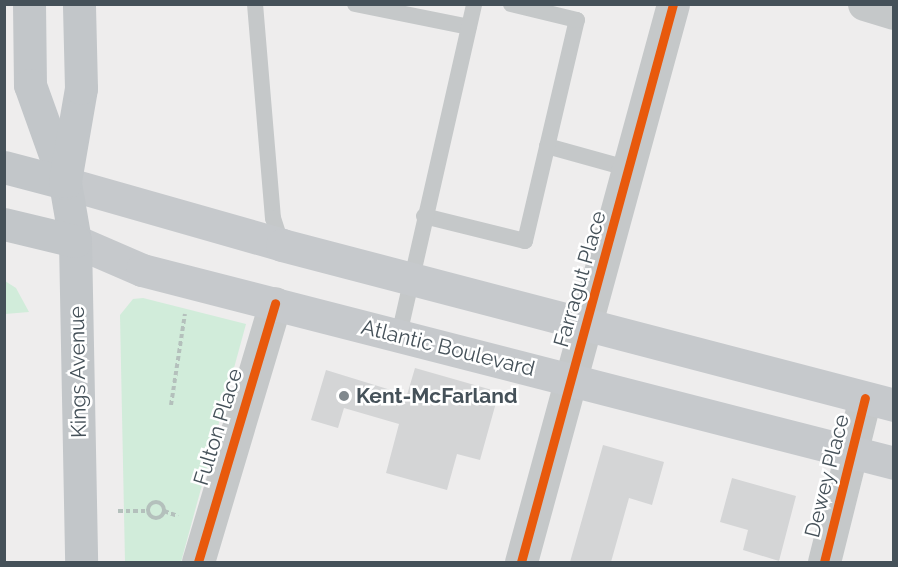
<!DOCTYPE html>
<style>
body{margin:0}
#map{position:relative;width:898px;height:567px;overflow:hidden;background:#eeeded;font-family:Raleway,sans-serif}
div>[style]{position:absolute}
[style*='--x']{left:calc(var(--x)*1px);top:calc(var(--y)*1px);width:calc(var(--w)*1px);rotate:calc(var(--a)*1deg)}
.green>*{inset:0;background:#d1ecda}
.building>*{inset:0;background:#d4d5d6}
.path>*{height:4px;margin-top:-2px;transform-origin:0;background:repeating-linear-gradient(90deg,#b4c0bc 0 4.5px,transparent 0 7.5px)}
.path>.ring{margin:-2px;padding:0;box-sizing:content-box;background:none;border:4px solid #b4c0bc;border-radius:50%}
.service>*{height:16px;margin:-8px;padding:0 8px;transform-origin:8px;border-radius:8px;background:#c5c8c9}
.minor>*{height:33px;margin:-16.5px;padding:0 16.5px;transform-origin:16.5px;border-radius:16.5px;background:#c5c8c9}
.secondary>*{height:33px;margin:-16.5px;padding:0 16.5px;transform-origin:16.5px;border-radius:16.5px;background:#c6c9cc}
.primary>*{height:33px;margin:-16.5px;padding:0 16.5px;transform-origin:16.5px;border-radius:16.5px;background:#c2c6c9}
.cycleway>*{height:9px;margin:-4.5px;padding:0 4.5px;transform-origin:4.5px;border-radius:4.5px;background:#e8590c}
.dots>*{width:16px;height:16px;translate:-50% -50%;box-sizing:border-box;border:3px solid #fff;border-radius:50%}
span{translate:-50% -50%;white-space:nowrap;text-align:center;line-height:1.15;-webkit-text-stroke:5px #fff;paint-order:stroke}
.street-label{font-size:21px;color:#455159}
.poi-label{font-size:21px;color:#455159;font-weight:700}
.left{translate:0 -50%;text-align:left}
.frame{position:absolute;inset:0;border:6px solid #455159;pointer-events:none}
</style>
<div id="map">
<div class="green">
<div style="clip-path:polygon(5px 281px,16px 288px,29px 312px,5px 314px)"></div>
<div style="clip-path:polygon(143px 298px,246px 324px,181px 562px,125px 562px,120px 315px,133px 299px)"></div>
</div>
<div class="building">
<div style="clip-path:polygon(415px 368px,499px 392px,480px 460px,457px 454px,447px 490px,386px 473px,399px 424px,344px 408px,338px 428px,311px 420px,326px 370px,407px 395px)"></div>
<div style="clip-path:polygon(603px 445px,664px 462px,652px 505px,629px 498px,611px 562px,570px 562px)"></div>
<div style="clip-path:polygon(732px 478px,796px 496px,779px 561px,743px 550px,748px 530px,720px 522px)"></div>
</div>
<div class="path">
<div style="--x:171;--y:405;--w:92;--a:-81.3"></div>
<div class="ring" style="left:148px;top:502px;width:12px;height:12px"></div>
<div style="--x:118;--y:511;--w:30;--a:0"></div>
<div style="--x:164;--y:511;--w:15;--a:20"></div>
</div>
<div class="service">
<div style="--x:255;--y:4;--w:215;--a:85.2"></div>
<div style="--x:273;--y:218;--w:28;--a:72"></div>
<div style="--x:355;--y:4;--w:116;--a:11.4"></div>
<div style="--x:547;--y:146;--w:86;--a:15.5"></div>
<div style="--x:424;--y:216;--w:104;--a:13.9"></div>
<div style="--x:525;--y:241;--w:227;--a:-76.8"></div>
<div style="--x:577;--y:20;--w:68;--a:-166.4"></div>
<div style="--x:399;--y:335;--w:339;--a:-77.2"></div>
</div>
<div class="minor">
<div style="--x:864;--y:4;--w:31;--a:17"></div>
<div style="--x:198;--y:562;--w:270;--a:-73.4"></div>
<div style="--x:521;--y:562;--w:578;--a:-74.76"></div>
<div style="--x:824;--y:562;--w:169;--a:-76"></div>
</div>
<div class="secondary">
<div style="--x:65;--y:183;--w:226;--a:15.9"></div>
<div style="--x:282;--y:245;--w:633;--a:14.65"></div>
<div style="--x:75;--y:241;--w:73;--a:23.4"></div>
<div style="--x:142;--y:270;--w:776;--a:14.39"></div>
</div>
<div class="primary">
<div style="--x:29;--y:4;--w:81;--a:89.3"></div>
<div style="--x:30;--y:85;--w:104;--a:70.3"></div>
<div style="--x:65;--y:183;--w:59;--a:80.2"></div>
<div style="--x:75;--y:241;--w:321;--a:88.9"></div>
<div style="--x:4;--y:167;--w:63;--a:14.7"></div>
<div style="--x:65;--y:181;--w:94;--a:-80.2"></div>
<div style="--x:81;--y:88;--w:84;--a:-91.4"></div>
<div style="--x:4;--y:224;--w:73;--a:13.5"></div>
</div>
<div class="cycleway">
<div style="--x:198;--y:562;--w:270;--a:-73.4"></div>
<div style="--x:521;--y:562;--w:578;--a:-74.76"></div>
<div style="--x:824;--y:562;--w:169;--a:-76"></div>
</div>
<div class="dots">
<div style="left:344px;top:396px;background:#80888d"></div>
</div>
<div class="street-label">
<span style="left:580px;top:279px;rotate:-74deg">Farragut Place</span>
<span style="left:448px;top:348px;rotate:14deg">Atlantic Boulevard</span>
<span style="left:78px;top:372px;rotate:-91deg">Kings Avenue</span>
<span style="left:218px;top:427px;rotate:-73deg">Fulton Place</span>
<span style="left:827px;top:476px;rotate:-76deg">Dewey Place</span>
</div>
<div class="poi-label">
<span class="left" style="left:356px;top:396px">Kent-McFarland</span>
</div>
<div class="frame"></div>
</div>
